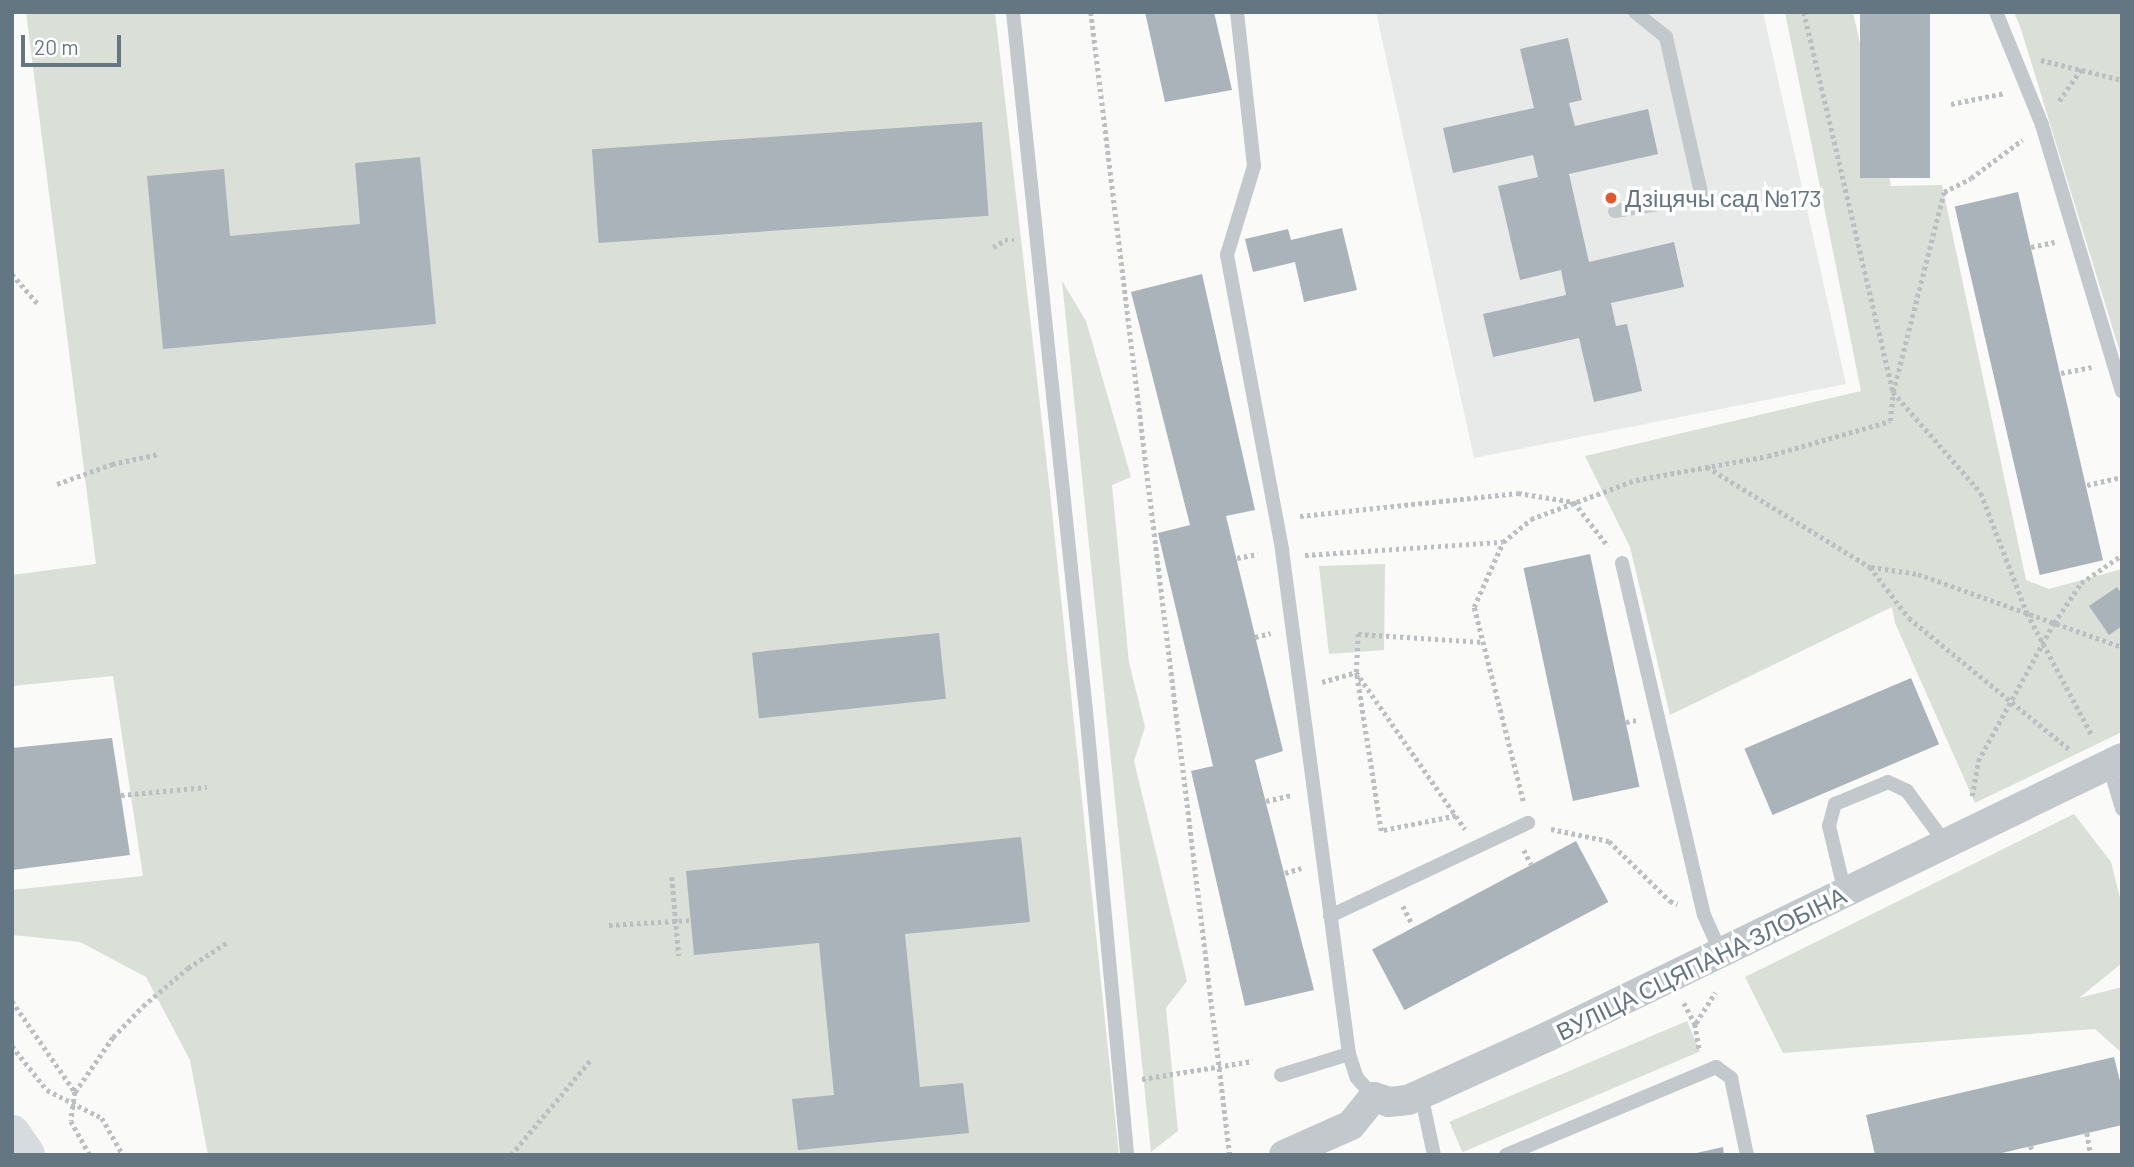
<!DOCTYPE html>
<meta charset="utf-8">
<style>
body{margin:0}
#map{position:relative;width:2134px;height:1167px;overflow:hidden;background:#fafaf8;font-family:Barlow,sans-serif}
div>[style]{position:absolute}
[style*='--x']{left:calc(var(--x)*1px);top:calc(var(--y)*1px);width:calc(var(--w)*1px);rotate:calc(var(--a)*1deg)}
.built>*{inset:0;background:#e8e9e9}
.green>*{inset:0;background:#dadfd7;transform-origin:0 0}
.building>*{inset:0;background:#aab3b9;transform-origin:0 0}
.path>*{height:4.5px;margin-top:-2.25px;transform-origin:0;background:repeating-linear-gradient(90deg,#bbbfc2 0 3.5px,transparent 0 7px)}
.lane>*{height:14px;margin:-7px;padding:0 7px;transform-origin:7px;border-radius:7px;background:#c3c8cc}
.street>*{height:30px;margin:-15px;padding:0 15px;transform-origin:15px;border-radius:15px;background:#c3c8cc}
.secondary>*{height:38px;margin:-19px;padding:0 19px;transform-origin:19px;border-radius:19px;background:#d6dbdf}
.dots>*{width:19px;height:19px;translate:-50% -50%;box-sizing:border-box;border:4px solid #fff;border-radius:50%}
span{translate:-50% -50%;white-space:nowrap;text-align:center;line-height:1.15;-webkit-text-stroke:7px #fff;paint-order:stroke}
.poi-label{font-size:24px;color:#657683}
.left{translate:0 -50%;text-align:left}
.street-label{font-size:24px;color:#657683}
.frame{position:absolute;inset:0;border:14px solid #657683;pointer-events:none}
.scale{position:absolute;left:21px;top:35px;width:100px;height:32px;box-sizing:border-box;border:4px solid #657683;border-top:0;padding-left:9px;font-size:21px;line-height:24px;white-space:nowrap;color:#657683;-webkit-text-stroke:5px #fff;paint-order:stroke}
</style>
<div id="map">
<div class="built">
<div style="clip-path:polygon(1376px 12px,1763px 12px,1846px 384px,1474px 458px)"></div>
</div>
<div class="green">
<div style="clip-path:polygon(26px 12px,995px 12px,1050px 492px,1119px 1155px,208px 1155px,190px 1060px,146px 977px,80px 942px,12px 935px,12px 890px,143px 876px,113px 676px,12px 686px,12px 575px,96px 564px)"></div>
<div style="clip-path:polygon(1785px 12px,1853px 12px,1891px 186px,1942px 185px,2026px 580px,2049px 589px,2122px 569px,2122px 732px,1975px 803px,1895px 623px,1892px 607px,1670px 715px,1630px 547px,1585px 456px,1861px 391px)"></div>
<div style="clip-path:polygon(2014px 12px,2122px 12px,2122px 359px,2021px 29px)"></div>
<div style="clip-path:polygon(1062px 281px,1086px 321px,1131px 477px,1112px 485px,1129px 663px,1145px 727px,1134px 761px,1187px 981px,1166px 1008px,1178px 1131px,1151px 1152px)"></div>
<div style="clip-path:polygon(1385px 564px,1384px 650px,1329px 654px,1319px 566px)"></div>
<div style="clip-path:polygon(2074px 814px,2111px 862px,2122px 906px,2122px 963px,2079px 998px,2122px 987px,2122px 1053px,2095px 1029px,1783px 1053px,1745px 977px)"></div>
<div style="left:1687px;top:1021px;width:33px;height:258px;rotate:67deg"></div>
</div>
<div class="building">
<div style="clip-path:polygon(1145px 12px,1214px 12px,1232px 90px,1165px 102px)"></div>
<div style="left:1860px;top:12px;width:70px;height:166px"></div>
<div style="clip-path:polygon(1568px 38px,1582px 100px,1569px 103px,1575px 126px,1648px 109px,1658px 154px,1569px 174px,1589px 262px,1674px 242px,1684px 287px,1611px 303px,1616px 326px,1627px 324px,1642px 391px,1594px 402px,1579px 338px,1493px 357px,1483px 314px,1566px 295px,1561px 270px,1520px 280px,1498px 186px,1538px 177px,1533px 155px,1453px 173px,1443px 128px,1534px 108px,1520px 49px)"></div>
<div style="left:982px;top:122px;width:94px;height:391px;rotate:86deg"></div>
<div style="clip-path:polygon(420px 157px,436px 324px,163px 349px,147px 176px,224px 169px,230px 236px,360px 224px,355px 163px)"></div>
<div style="left:2018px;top:192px;width:378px;height:65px;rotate:77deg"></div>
<div style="clip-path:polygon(1342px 228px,1357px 290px,1304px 302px,1295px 262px,1253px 272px,1245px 239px,1288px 229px,1291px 240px)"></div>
<div style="clip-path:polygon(1202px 274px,1255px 510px,1226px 516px,1283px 751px,1255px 760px,1314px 990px,1245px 1006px,1191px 771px,1213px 766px,1158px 533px,1190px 525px,1131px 292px)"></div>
<div style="left:1590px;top:554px;width:238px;height:68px;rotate:78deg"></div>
<div style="clip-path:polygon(2117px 587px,2122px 594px,2122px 626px,2109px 635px,2089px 606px)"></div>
<div style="left:939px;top:633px;width:66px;height:188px;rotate:84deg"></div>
<div style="left:1911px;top:678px;width:72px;height:181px;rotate:67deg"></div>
<div style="clip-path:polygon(112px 738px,130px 855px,12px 870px,12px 748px)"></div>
<div style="clip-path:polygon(1021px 837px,1030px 922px,905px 934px,920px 1087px,963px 1083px,969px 1133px,798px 1150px,792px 1099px,834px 1095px,819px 943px,694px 955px,686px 871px)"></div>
<div style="left:1576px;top:841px;width:69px;height:231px;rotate:62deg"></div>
<div style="clip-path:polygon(2114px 1057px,2122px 1089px,2122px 1125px,1993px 1155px,1875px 1155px,1866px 1115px)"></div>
<div style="clip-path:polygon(1723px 1147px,1724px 1155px,1692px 1155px,1692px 1154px)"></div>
</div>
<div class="path">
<div style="--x:1091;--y:12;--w:1151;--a:83.07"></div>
<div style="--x:1804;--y:12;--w:390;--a:76.8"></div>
<div style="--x:1893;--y:392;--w:134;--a:48.9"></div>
<div style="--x:1981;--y:493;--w:129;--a:69"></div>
<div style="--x:2027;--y:613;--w:140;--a:62"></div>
<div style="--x:2041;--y:60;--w:83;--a:13.9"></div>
<div style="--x:2059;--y:101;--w:40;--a:-55.1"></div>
<div style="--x:1951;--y:104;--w:55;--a:-11.5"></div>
<div style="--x:993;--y:247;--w:14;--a:-30"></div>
<div style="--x:1005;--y:240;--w:9;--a:0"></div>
<div style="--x:2031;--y:247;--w:24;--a:-12"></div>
<div style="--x:12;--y:274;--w:41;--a:48.9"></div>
<div style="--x:2061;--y:373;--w:31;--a:-11"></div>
<div style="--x:1707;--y:467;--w:191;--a:31.5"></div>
<div style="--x:1870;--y:567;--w:64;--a:52.6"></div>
<div style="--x:1909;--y:618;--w:207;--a:39.3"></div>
<div style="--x:57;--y:484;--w:59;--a:-20"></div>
<div style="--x:112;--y:464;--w:48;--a:-12"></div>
<div style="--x:2087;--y:485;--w:36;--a:-13"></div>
<div style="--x:1300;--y:516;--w:219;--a:-6"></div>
<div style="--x:1518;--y:493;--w:57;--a:9.1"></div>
<div style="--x:1574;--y:502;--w:56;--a:52.3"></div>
<div style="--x:1305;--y:555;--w:198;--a:-3.8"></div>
<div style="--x:1237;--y:558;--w:21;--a:-11"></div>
<div style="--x:1871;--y:567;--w:48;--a:8.5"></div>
<div style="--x:1918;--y:574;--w:217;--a:19.7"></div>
<div style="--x:1255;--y:637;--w:16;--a:-14"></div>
<div style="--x:1322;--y:682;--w:35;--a:-16"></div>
<div style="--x:1356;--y:672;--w:38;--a:-87"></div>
<div style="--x:1358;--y:634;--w:125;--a:3.7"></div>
<div style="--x:1626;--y:722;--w:10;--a:-11"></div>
<div style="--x:121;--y:795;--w:86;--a:-5.3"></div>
<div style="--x:1972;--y:796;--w:36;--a:-80"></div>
<div style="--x:1978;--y:761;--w:158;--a:-61.2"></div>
<div style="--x:2054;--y:623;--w:48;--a:-56"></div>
<div style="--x:2081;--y:583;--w:50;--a:-34.3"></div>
<div style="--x:1266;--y:801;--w:27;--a:-13"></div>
<div style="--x:1523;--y:801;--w:200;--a:-104.2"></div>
<div style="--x:1474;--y:607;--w:71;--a:-66"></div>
<div style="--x:1503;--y:542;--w:36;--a:-39"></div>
<div style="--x:1531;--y:519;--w:112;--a:-20.4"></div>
<div style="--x:1636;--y:480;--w:134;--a:-10.3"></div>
<div style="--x:1768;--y:456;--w:127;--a:-16"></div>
<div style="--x:1890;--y:421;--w:29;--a:-84"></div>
<div style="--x:1893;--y:392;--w:206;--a:-75.7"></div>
<div style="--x:1944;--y:192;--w:30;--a:-27"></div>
<div style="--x:1971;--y:178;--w:64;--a:-36.7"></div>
<div style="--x:1456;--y:816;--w:76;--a:168.7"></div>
<div style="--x:1381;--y:831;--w:161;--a:-98.9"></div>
<div style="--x:1356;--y:672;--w:175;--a:55.2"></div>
<div style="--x:1456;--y:816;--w:16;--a:55"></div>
<div style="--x:1551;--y:829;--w:59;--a:11.7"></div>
<div style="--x:1609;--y:841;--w:86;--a:44.5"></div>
<div style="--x:1670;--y:901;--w:8;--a:23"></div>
<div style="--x:1524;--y:850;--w:16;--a:63"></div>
<div style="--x:1285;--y:873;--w:17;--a:-17"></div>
<div style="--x:672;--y:877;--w:79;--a:84.9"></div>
<div style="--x:1403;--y:906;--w:20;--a:63"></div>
<div style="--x:609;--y:925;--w:82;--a:-3.5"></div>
<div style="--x:12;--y:1001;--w:111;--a:55.3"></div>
<div style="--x:75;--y:1092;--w:29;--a:98"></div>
<div style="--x:71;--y:1121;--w:39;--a:61"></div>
<div style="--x:1684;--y:1003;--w:24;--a:62"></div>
<div style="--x:1695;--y:1024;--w:27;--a:80"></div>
<div style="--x:1696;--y:1023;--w:36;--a:-58"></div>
<div style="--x:12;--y:1046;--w:56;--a:51.5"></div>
<div style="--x:47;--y:1090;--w:62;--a:27"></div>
<div style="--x:102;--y:1118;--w:43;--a:60.4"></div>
<div style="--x:1142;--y:1079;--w:112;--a:-9.2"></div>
<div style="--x:75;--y:1092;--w:67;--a:-55.4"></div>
<div style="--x:113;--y:1037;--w:43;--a:-45.9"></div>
<div style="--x:143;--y:1006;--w:59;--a:-40.2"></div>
<div style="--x:188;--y:968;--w:49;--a:-33.4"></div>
<div style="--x:2087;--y:1133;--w:22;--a:80"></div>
<div style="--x:2031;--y:1146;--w:9;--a:77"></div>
<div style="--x:511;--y:1155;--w:126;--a:-50.1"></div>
</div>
<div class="lane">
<div style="--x:1013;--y:12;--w:703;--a:84.04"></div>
<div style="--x:1086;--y:711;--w:446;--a:84.7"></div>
<div style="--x:1237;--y:12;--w:155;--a:83.7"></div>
<div style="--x:1254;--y:166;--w:93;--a:106.9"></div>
<div style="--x:1227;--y:255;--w:300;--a:79.4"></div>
<div style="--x:1282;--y:550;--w:508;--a:82.43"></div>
<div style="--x:1349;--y:1054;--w:25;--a:72"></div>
<div style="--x:1357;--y:1078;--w:25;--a:48"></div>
<div style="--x:1996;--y:12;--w:122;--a:67.8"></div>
<div style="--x:2042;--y:125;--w:278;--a:73.3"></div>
<div style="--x:1615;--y:211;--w:88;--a:-9.1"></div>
<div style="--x:1702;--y:197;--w:164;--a:-102.7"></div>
<div style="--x:1666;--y:37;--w:40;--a:-141"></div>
<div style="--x:1622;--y:563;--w:361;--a:76.9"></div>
<div style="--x:1704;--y:915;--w:42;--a:65.9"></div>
<div style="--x:2109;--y:765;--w:46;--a:73.5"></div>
<div style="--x:1845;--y:893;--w:69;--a:-103.4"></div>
<div style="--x:1829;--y:826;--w:23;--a:-75"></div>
<div style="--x:1835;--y:804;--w:57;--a:-22.5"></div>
<div style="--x:1888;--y:782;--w:21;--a:25"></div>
<div style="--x:1907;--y:791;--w:66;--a:53.7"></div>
<div style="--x:1330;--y:916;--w:219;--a:-25.2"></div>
<div style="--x:1281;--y:1075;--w:71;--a:-17.2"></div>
<div style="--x:1421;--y:1094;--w:62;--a:78"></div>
<div style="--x:1506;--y:1155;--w:228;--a:-22.7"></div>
<div style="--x:1716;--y:1067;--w:19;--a:36"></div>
<div style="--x:1731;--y:1078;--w:79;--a:78.3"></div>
</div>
<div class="street">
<div style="--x:1284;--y:1155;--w:73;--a:-24.1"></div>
<div style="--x:1351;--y:1125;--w:36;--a:-51"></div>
<div style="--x:1374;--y:1097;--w:16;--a:18"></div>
<div style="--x:1389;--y:1102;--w:19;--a:-6"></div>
<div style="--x:1408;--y:1100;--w:155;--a:-24.4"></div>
<div style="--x:1549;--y:1036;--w:637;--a:-25.88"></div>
</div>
<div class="secondary">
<div style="--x:12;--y:1134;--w:25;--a:56"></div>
</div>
<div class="dots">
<div style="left:1611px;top:198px;background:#e4572e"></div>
</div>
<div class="poi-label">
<span class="left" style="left:1625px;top:198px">Дзіцячы сад №173</span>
</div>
<div class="street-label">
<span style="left:1701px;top:963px;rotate:-26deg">ВУЛІЦА СЦЯПАНА ЗЛОБІНА</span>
</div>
<div class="frame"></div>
<div class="scale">20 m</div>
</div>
